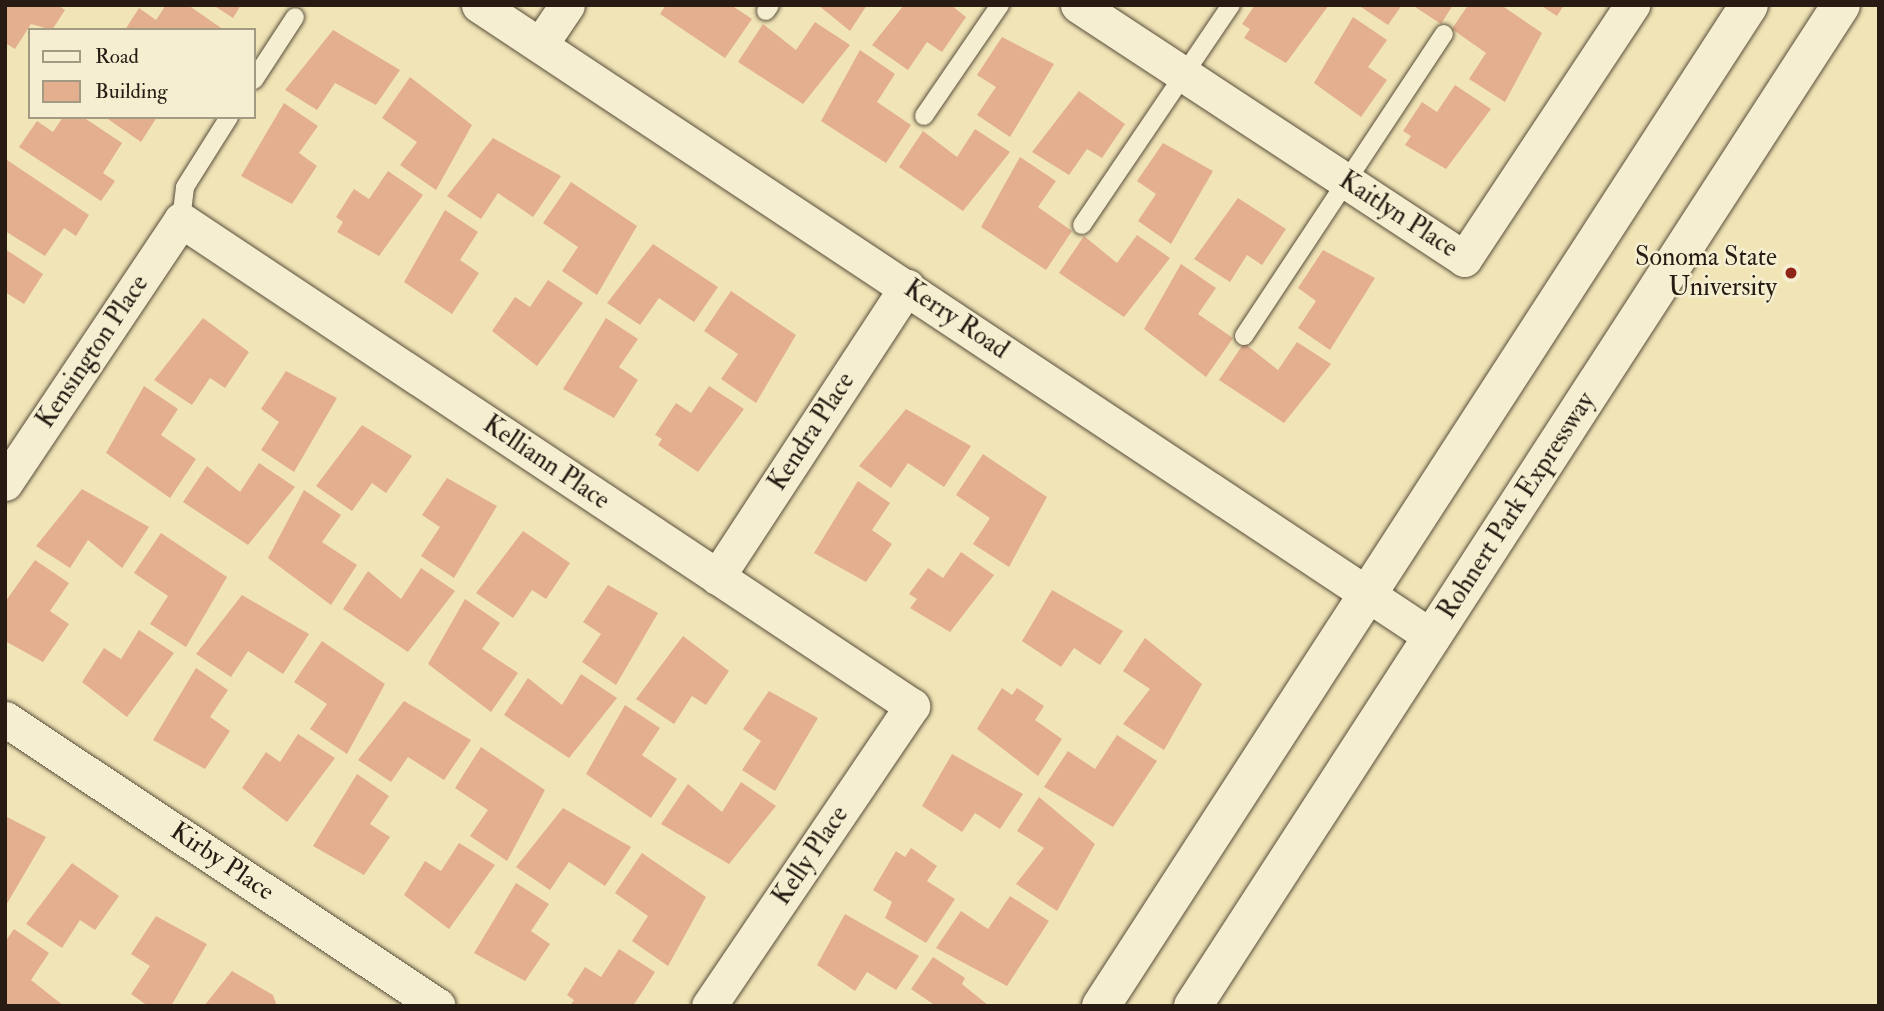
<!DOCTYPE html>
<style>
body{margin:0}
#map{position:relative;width:1884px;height:1011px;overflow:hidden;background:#f1e5b7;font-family:"IM FELL Double Pica",serif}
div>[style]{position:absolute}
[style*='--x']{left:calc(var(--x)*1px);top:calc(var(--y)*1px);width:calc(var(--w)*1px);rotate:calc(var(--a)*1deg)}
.building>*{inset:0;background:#e3af8f}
.roads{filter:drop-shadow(0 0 2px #5a4e3c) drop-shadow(0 0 2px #5a4e3c)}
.lane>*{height:18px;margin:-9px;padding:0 9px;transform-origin:9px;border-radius:9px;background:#f6eed0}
.street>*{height:35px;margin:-17.5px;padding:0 17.5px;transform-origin:17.5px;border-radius:17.5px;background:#f6eed0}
.secondary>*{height:38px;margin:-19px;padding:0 19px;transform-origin:19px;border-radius:19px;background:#f6eed0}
.dots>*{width:19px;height:19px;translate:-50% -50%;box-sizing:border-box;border:4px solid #f6eed0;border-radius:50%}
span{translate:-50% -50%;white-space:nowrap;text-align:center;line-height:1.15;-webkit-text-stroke:5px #f6eed0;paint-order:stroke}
.street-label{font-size:26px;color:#271b13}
.poi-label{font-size:26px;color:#271b13}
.right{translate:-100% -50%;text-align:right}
.frame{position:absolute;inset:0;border:7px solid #271b13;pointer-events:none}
.legend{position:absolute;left:28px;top:28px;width:228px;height:91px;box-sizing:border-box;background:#f6eed0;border:2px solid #a39a84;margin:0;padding:9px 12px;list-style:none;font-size:21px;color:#271b13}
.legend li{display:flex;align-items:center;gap:14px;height:35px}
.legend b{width:35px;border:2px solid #a39a84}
</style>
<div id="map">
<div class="building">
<div style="clip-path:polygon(5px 5px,58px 5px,65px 10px,52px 30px,31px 24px,15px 49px,5px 43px)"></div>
<div style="clip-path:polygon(166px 5px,188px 5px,224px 30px,125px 30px,139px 8px,156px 20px)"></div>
<div style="clip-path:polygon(213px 5px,241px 5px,233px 18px)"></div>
<div style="clip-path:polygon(666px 5px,731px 5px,752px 19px,725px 58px,660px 14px)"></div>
<div style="clip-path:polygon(818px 5px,867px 5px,850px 31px)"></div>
<div style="clip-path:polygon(904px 5px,951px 5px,966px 17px,942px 52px,927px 42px,908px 70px,872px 45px)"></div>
<div style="clip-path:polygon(1255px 5px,1277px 6px,1329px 5px,1286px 63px,1244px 38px,1250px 29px,1242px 24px)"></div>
<div style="clip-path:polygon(1358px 5px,1402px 5px,1388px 25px)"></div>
<div style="clip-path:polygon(1412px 5px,1453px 5px,1441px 24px)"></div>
<div style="clip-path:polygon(1468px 5px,1501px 5px,1542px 33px,1505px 102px,1469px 79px,1486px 53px,1452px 29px)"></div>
<div style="clip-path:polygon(1540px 5px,1564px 5px,1557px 16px)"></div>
<div style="clip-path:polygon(1353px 17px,1387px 40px,1368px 67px,1387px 80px,1361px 117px,1314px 83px)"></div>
<div style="clip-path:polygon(815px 22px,850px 45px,803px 104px,738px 62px,763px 24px,796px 50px)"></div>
<div style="clip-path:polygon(333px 30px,400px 70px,376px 105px,335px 83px,317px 110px,285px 90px)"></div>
<div style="clip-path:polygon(1002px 37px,1054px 64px,1010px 137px,977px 115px,996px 87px,977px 75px)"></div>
<div style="clip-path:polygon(860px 50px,895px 74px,877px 102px,911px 125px,886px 163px,821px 121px)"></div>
<div style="clip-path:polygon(410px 77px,472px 125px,436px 190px,400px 165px,417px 142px,382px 118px)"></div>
<div style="clip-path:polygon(1455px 85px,1491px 109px,1446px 169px,1405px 145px,1411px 136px,1403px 131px,1422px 102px,1437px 112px)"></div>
<div style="clip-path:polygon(1079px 91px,1125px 124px,1102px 158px,1087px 149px,1069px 175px,1032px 152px)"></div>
<div style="clip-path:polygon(284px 103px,318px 126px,299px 153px,317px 166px,292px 204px,241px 176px)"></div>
<div style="clip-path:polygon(63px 117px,83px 117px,122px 143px,103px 173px,115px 181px,101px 201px,19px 147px,37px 121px,53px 132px)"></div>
<div style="clip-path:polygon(105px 117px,157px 117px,141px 142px)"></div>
<div style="clip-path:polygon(975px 129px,1010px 152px,963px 211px,899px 167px,923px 131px,957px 157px)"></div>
<div style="clip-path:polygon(493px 138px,561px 176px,533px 217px,498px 193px,481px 219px,447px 196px)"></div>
<div style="clip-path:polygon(1163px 143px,1213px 171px,1171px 244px,1138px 221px,1156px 194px,1137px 181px)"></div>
<div style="clip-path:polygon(1020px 157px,1056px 181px,1038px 207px,1072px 231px,1046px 270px,981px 227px)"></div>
<div style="clip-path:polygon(7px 160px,89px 215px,76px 236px,64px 228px,45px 256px,5px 231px)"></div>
<div style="clip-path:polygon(388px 171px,423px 195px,379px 256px,337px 232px,343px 222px,336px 217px,354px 189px,369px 199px)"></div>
<div style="clip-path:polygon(571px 182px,637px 226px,597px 295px,562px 271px,578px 247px,543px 223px)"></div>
<div style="clip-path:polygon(1238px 198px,1286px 229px,1262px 265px,1247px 255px,1230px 282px,1194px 259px)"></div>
<div style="clip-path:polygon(445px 210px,478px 232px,460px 260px,479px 273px,452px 314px,404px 282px)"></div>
<div style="clip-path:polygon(1137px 235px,1170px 258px,1124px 317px,1059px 273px,1084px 236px,1117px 263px)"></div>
<div style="clip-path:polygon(653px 244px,718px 287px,694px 322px,659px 298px,640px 325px,607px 303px)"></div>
<div style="clip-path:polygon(5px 249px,43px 274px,24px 304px,5px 292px)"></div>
<div style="clip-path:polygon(1323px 250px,1375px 278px,1330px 350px,1298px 328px,1316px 301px,1298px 288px)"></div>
<div style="clip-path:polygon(1181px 264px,1216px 288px,1198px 314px,1233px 338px,1206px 377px,1144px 329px)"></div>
<div style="clip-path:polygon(548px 280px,583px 303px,537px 366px,492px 331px,515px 297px,530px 307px)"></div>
<div style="clip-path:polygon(731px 291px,796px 335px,756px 403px,721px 379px,738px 354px,704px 331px)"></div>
<div style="clip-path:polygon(203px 318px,249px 352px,225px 388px,210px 378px,192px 405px,154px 380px)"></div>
<div style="clip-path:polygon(606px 318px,638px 339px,619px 367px,638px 380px,614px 418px,563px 389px)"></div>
<div style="clip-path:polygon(1297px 342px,1331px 364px,1284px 423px,1219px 380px,1244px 343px,1278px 370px)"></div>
<div style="clip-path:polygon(286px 371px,337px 398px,294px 472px,261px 450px,279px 422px,261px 409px)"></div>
<div style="clip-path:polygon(144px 386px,178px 409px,161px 435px,196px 459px,170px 498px,106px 453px)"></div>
<div style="clip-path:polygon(709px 386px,744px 409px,698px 472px,658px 445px,662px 439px,655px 435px,676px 403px,691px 413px)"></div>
<div style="clip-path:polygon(906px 409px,971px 446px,944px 487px,908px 463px,891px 488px,859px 466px)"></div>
<div style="clip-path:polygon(362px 425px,412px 456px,386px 493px,372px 483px,352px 511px,316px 486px)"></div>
<div style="clip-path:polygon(983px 454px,1047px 497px,1009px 567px,973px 544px,990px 518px,956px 495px)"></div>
<div style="clip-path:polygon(259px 463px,295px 487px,248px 545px,183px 502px,207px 466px,240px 492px)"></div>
<div style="clip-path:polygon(447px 478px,497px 506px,454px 578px,421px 556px,440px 527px,422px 515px)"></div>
<div style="clip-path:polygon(858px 481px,890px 503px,872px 530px,892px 544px,866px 582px,814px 553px)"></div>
<div style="clip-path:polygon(82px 489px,149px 527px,122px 568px,88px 540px,70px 568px,36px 546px)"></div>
<div style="clip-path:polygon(304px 490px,341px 515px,322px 542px,357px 565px,331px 605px,268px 558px)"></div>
<div style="clip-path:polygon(523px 531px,570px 563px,546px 599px,532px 590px,513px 618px,476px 593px)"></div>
<div style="clip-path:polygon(161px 533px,227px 577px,186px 647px,150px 624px,168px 596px,134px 573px)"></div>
<div style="clip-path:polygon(961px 552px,994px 575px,950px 632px,910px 608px,917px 599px,909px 594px,928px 568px,943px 578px)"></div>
<div style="clip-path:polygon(35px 560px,69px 583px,50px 611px,69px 624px,43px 662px,5px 641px,5px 602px)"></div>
<div style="clip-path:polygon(421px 568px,455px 591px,408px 652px,343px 609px,368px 571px,401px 599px)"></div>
<div style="clip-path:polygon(608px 585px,658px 613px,616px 685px,582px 662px,601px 634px,583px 622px)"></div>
<div style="clip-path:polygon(1052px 590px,1123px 631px,1100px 665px,1074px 648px,1061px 667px,1022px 641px)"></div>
<div style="clip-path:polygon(242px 595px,309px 634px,283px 674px,248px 651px,231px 677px,196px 654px)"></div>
<div style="clip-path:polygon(465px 599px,500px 623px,482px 649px,518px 673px,491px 712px,428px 664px)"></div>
<div style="clip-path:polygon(139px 630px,174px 653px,127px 717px,82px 682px,104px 648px,121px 659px)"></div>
<div style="clip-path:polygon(683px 636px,729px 671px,706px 705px,692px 696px,674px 724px,636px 699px)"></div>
<div style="clip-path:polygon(1145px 638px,1202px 684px,1164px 750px,1123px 724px,1150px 689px,1123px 671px)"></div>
<div style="clip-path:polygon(322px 641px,385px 684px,347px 754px,310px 729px,327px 704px,294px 682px)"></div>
<div style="clip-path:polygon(196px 668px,228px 690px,210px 717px,230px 731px,205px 769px,153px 740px)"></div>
<div style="clip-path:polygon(581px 674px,617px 698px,569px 758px,504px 715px,528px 678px,562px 705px)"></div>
<div style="clip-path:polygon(1002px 688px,1012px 695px,1017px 688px,1044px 706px,1035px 720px,1062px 739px,1038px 776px,977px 729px)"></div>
<div style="clip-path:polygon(769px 691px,818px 718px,775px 791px,742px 770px,761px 741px,743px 729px)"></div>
<div style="clip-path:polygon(404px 701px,471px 740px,444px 780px,408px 757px,391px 782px,358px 760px)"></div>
<div style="clip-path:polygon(625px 705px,660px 728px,642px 755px,677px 779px,651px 818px,586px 774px)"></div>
<div style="clip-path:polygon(298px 734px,335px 758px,287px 822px,242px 788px,266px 752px,280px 762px)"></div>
<div style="clip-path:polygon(1117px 735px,1157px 761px,1113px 827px,1044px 787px,1068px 751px,1095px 769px)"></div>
<div style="clip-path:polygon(481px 747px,545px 790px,507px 861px,470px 836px,488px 810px,455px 788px)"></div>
<div style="clip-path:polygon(952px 754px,1023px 794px,1000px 829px,975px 813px,962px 832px,922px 806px)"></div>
<div style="clip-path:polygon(357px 774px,389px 796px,370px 824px,390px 837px,364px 875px,313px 846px)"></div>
<div style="clip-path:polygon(741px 782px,776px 806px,729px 864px,661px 824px,688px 784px,722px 812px)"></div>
<div style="clip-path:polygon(1039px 797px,1095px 844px,1057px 911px,1016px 884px,1044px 848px,1017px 831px)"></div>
<div style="clip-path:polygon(563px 808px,631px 847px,605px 886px,569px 862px,550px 890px,516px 867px)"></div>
<div style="clip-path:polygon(5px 816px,46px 837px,5px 907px)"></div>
<div style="clip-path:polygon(459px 843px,495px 865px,449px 929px,404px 895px,425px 861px,441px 871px)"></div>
<div style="clip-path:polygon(911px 848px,937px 866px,927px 881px,955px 899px,926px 943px,885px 918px,892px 902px,873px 890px,896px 851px,905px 857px)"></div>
<div style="clip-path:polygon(642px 853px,706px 897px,668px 966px,632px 941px,648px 916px,615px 893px)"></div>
<div style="clip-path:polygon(72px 863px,119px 896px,95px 930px,80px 920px,62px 948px,26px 924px)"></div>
<div style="clip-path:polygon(516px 883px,549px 904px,531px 931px,550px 944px,525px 981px,474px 953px)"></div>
<div style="clip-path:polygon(1010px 896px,1049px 921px,1007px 986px,936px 948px,961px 911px,988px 929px)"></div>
<div style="clip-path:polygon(845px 914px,919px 956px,896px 990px,867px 972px,855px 991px,817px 965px)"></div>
<div style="clip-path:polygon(156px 916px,207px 944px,171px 1006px,148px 1006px,131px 994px,150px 966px,131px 954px)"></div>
<div style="clip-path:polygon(14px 929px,49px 953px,31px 980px,64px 1006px,5px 1006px,5px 942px)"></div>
<div style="clip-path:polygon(619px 949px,655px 972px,633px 1006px,570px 1006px,574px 1000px,567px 995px,585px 967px,601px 977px)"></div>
<div style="clip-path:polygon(933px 957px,965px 978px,962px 984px,989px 1006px,936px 1006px,911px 989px)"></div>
<div style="clip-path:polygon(232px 971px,273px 995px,277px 1006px,204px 1006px)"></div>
</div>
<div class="roads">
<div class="lane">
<div style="--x:766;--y:11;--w:7;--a:-56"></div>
<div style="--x:254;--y:80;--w:75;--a:-56.9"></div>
<div style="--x:924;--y:116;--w:135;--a:-55.6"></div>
<div style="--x:181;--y:220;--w:33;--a:-83"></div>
<div style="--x:185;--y:187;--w:83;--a:-57.8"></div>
<div style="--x:1082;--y:225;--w:266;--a:-55.9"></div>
<div style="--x:1244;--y:336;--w:362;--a:-56.5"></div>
</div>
<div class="street">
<div style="--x:479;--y:5;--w:1144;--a:33.55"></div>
<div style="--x:1078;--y:5;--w:462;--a:33.3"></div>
<div style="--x:1464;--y:259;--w:305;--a:-56.5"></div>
<div style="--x:540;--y:45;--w:48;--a:-56"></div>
<div style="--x:5;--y:483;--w:316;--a:-56.2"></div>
<div style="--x:181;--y:220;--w:878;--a:33.62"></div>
<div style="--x:912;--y:706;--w:362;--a:124.1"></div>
<div style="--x:717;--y:577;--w:347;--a:-56.8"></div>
<div style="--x:5;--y:719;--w:519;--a:33.54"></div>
</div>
<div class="secondary">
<div style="--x:1101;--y:1006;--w:1192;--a:-57.08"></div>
<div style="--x:1193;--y:1006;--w:1192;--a:-57.08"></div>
</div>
</div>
<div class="dots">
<div style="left:1791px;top:273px;background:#8f2418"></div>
</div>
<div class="street-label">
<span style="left:1398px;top:215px;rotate:33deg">Kaitlyn Place</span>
<span style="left:956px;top:320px;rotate:34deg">Kerry Road</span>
<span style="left:93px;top:352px;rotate:-56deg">Kensington Place</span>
<span style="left:812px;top:432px;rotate:-57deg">Kendra Place</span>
<span style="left:546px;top:463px;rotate:34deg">Kelliann Place</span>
<span style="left:1517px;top:506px;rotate:-57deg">Rohnert Park Expressway</span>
<span style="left:811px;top:856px;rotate:-56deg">Kelly Place</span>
<span style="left:222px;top:862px;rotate:34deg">Kirby Place</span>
</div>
<div class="poi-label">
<span class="right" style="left:1777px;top:273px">Sonoma State<br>University</span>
</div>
<div class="frame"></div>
<ul class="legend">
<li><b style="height:9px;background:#f6eed0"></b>Road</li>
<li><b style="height:19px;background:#e3af8f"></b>Building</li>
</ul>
</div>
